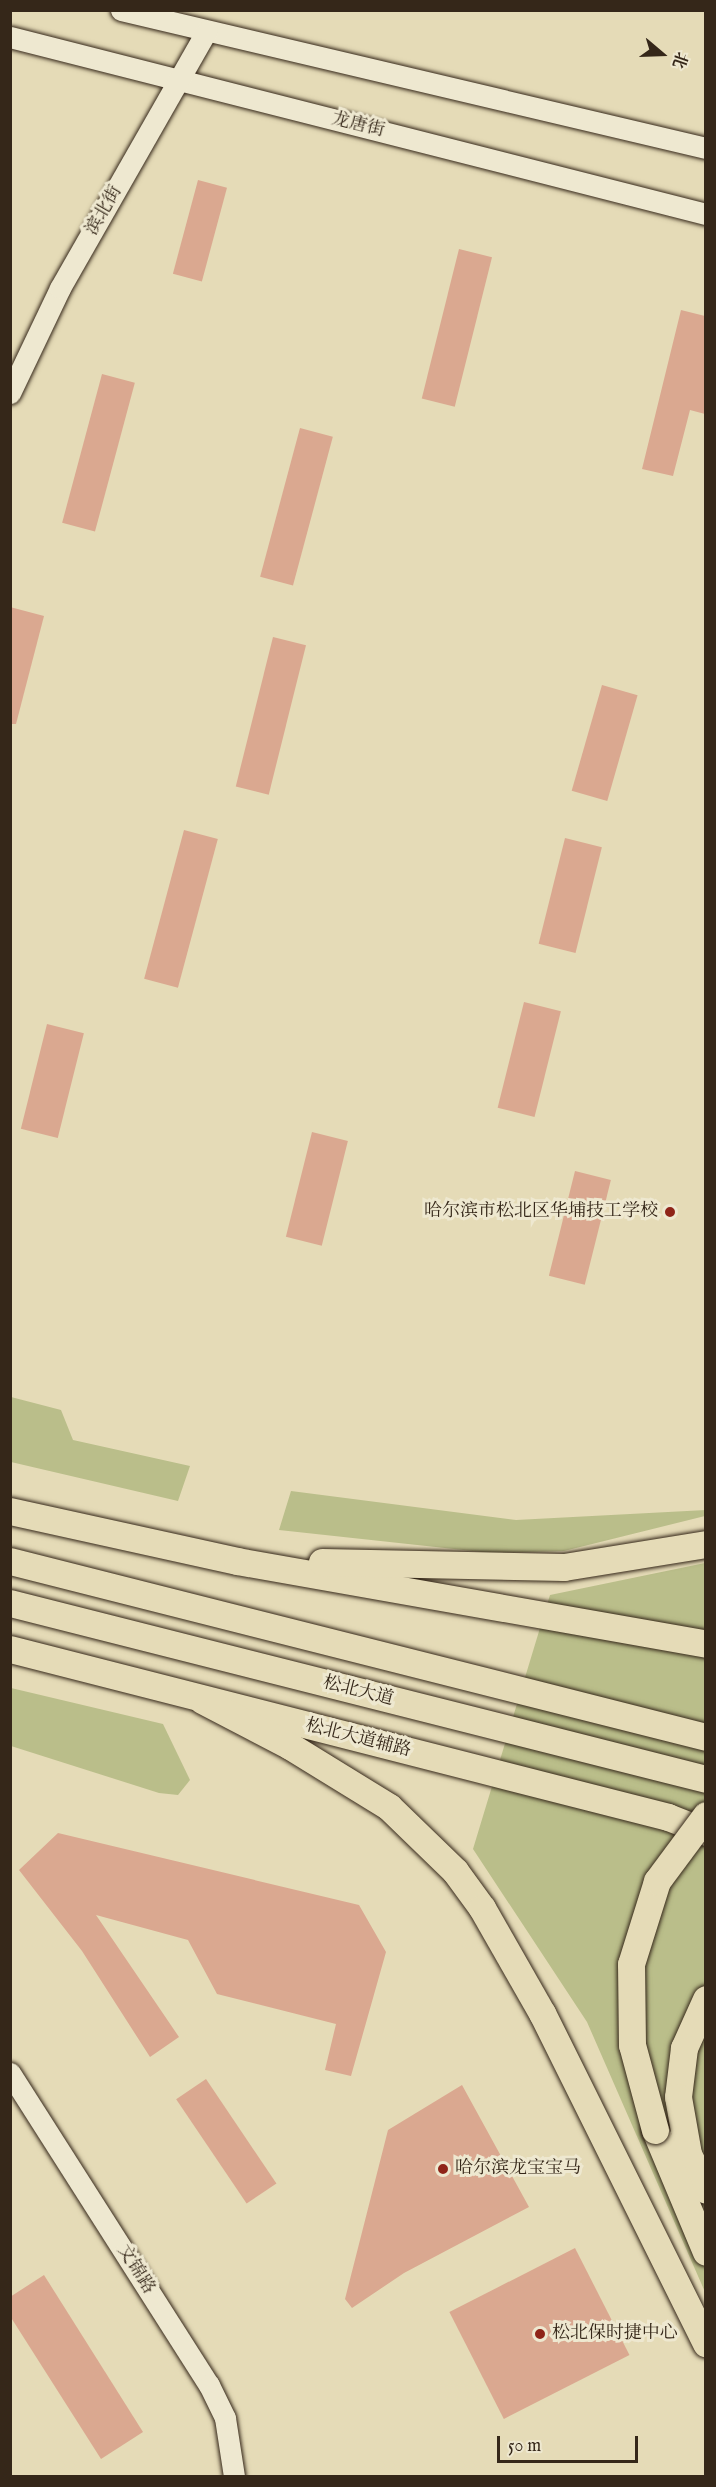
<!DOCTYPE html>
<meta charset="utf-8">
<style>
body{margin:0}
#map{position:relative;width:716px;height:2487px;overflow:hidden;background:#e5dbb7;font-family:"IM FELL English","Noto Serif SC",serif}
div>[style]{position:absolute}
[style*='--x']{left:calc(var(--x)*1px);top:calc(var(--y)*1px);width:calc(var(--w)*1px);rotate:calc(var(--a)*1deg)}
.green>*{inset:0;background:#babe8a}
.building>*{inset:0;background:#daa890;transform-origin:0 0}
.roads{filter:drop-shadow(0 0 2px #352719) drop-shadow(0 0 2px #352719)}
.secondary>*{height:21px;margin:-10.5px;padding:0 10.5px;transform-origin:10.5px;border-radius:10.5px;background:#eee8d0}
.highway>*{height:27px;margin:-13.5px;padding:0 13.5px;transform-origin:13.5px;border-radius:13.5px;background:#e5dbb7}
.bridges{filter:drop-shadow(0 0 2px #352719) drop-shadow(0 0 2px #352719)}
.highway-bridge>*{height:27px;margin:-13.5px;padding:0 13.5px;transform-origin:13.5px;border-radius:13.5px;background:#e5dbb7}
.dots>*{width:16px;height:16px;translate:-50% -50%;box-sizing:border-box;border:3px solid #eee8d0;border-radius:50%}
span{translate:-50% -50%;white-space:nowrap;text-align:center;line-height:1.15;-webkit-text-stroke:6px #eee8d0;paint-order:stroke}
.street-label{font-size:18px;color:#352719}
.poi-label{font-size:18px;color:#352719}
.right{translate:-100% -50%;text-align:right}
.left{translate:0 -50%;text-align:left}
.frame{position:absolute;inset:0;border:12px solid #352719;pointer-events:none}
.north{position:absolute;left:632px;top:24px;width:60px;height:60px;-webkit-text-stroke:4px #eee8d0;paint-order:stroke;rotate:109deg;font-size:16px;font-weight:700;line-height:24px;text-align:center;color:#352719}
.north::after{content:'';display:block;margin:auto;width:21px;height:27px;background:#352719;clip-path:polygon(50% 0,100% 100%,50% 72%,0 100%)}
.scale{position:absolute;left:497px;top:2436px;width:141px;height:27px;box-sizing:border-box;border:3px solid #352719;border-top:0;padding-left:8px;font-size:18px;line-height:21px;white-space:nowrap;color:#352719;-webkit-text-stroke:4px #eee8d0;paint-order:stroke}
</style>
<div id="map">
<div class="green">
<div style="clip-path:polygon(11px 1397px,61px 1410px,73px 1440px,190px 1466px,178px 1501px,11px 1462px)"></div>
<div style="clip-path:polygon(291px 1491px,516px 1520px,706px 1510px,705px 1516px,564px 1551px,491px 1553px,279px 1530px)"></div>
<div style="clip-path:polygon(705px 1563px,705px 2292px,587px 2022px,473px 1849px,550px 1595px)"></div>
<div style="clip-path:polygon(11px 1688px,163px 1724px,190px 1780px,178px 1795px,159px 1793px,11px 1746px)"></div>
</div>
<div class="building">
<div style="left:198px;top:180px;width:30px;height:97px;rotate:15deg"></div>
<div style="left:459px;top:249px;width:34px;height:154px;rotate:14deg"></div>
<div style="clip-path:polygon(681px 310px,705px 316px,705px 414px,690px 410px,673px 476px,642px 469px)"></div>
<div style="left:102px;top:374px;width:34px;height:154px;rotate:15deg"></div>
<div style="left:300px;top:428px;width:34px;height:154px;rotate:15deg"></div>
<div style="clip-path:polygon(10px 607px,44px 616px,16px 724px,10px 724px)"></div>
<div style="left:273px;top:637px;width:34px;height:154px;rotate:14deg"></div>
<div style="left:602px;top:685px;width:37px;height:110px;rotate:16deg"></div>
<div style="left:184px;top:830px;width:35px;height:154px;rotate:15deg"></div>
<div style="left:565px;top:838px;width:38px;height:109px;rotate:14deg"></div>
<div style="left:524px;top:1002px;width:38px;height:109px;rotate:14deg"></div>
<div style="left:47px;top:1024px;width:38px;height:108px;rotate:14deg"></div>
<div style="left:312px;top:1132px;width:37px;height:108px;rotate:14deg"></div>
<div style="left:575px;top:1171px;width:37px;height:108px;rotate:14deg"></div>
<div style="clip-path:polygon(58px 1833px,359px 1905px,386px 1952px,351px 2076px,325px 2070px,336px 2024px,217px 1994px,188px 1940px,96px 1915px,179px 2037px,150px 2057px,82px 1951px,19px 1870px)"></div>
<div style="left:206px;top:2079px;width:126px;height:36px;rotate:56deg"></div>
<div style="clip-path:polygon(462px 2085px,529px 2207px,404px 2273px,352px 2308px,345px 2299px,388px 2130px)"></div>
<div style="left:575px;top:2248px;width:120px;height:141px;rotate:63deg"></div>
<div style="clip-path:polygon(44px 2275px,143px 2432px,101px 2459px,10px 2316px,10px 2297px)"></div>
</div>
<div class="roads">
<div class="secondary">
<div style="--x:121;--y:10;--w:601;--a:13.27"></div>
<div style="--x:10;--y:37;--w:718;--a:14.27"></div>
<div style="--x:10;--y:393;--w:116;--a:-64.5"></div>
<div style="--x:60;--y:288;--w:295;--a:-60.3"></div>
<div style="--x:10;--y:2073;--w:370;--a:57.5"></div>
<div style="--x:209;--y:2385;--w:37;--a:64"></div>
<div style="--x:225;--y:2418;--w:59;--a:81.2"></div>
</div>
<div class="highway">
<div style="--x:10;--y:1511;--w:232;--a:12.4"></div>
<div style="--x:237;--y:1561;--w:476;--a:10"></div>
<div style="--x:10;--y:1561;--w:718;--a:14.19"></div>
<div style="--x:322;--y:1562;--w:242;--a:1.2"></div>
<div style="--x:564;--y:1567;--w:144;--a:-9.2"></div>
<div style="--x:10;--y:1603;--w:718;--a:14.19"></div>
<div style="--x:10;--y:1649;--w:679;--a:14.32"></div>
<div style="--x:668;--y:1817;--w:41;--a:21.5"></div>
<div style="--x:202;--y:1700;--w:99;--a:27.6"></div>
<div style="--x:290;--y:1746;--w:116;--a:31.6"></div>
<div style="--x:389;--y:1807;--w:92;--a:44.1"></div>
<div style="--x:455;--y:1871;--w:46;--a:53.9"></div>
<div style="--x:482;--y:1908;--w:121;--a:60.3"></div>
<div style="--x:542;--y:2013;--w:369;--a:63.6"></div>
<div style="--x:706;--y:1999;--w:54;--a:114.2"></div>
<div style="--x:684;--y:2048;--w:49;--a:97"></div>
<div style="--x:678;--y:2097;--w:58;--a:80"></div>
<div style="--x:688;--y:2154;--w:40;--a:63.4"></div>
<div style="--x:655;--y:2130;--w:132;--a:67.3"></div>
</div>
</div>
<div class="bridges">
<div class="highway-bridge">
<div style="--x:655;--y:2130;--w:88;--a:-105.1"></div>
<div style="--x:632;--y:2045;--w:81;--a:-90.7"></div>
<div style="--x:631;--y:1964;--w:87;--a:-72.6"></div>
<div style="--x:657;--y:1881;--w:82;--a:-53.4"></div>
</div>
</div>
<div class="dots">
<div style="left:670px;top:1212px;background:#8f2418"></div>
<div style="left:443px;top:2169px;background:#8f2418"></div>
<div style="left:540px;top:2334px;background:#8f2418"></div>
</div>
<div class="street-label">
<span style="left:358px;top:126px;rotate:14deg">龙唐街</span>
<span style="left:105px;top:211px;rotate:-60deg">滨北街</span>
<span style="left:358px;top:1692px;rotate:14deg">松北大道</span>
<span style="left:358px;top:1739px;rotate:14deg">松北大道辅路</span>
<span style="left:135px;top:2270px;rotate:58deg">文锦路</span>
</div>
<div class="poi-label">
<span class="right" style="left:658px;top:1212px">哈尔滨市松北区华埔技工学校</span>
<span class="left" style="left:455px;top:2169px">哈尔滨龙宝宝马</span>
<span class="left" style="left:552px;top:2334px">松北保时捷中心</span>
</div>
<div class="frame"></div>
<div class="north">北</div>
<div class="scale">50 m</div>
</div>
